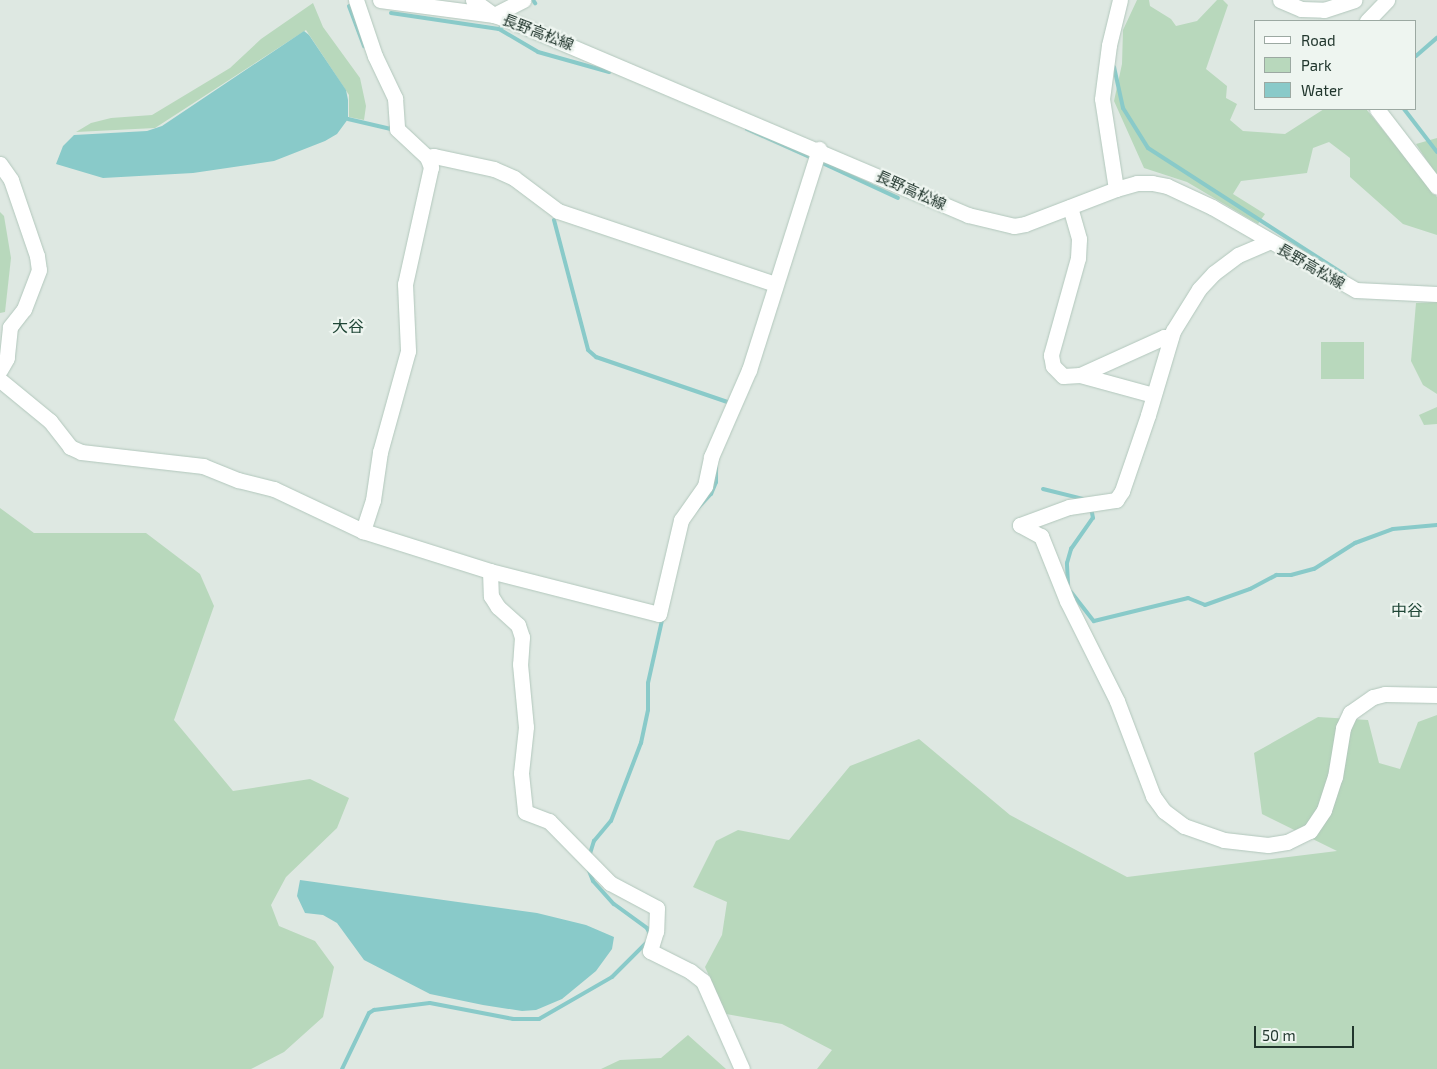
<!DOCTYPE html>
<meta charset="utf-8">
<style>
body{margin:0}
#map{position:relative;width:1437px;height:1069px;overflow:hidden;background:#dee8e2;font-family:"Exo 2","Noto Sans JP",sans-serif}
div>[style]{position:absolute}
[style*='--x']{left:calc(var(--x)*1px);top:calc(var(--y)*1px);width:calc(var(--w)*1px);rotate:calc(var(--a)*1deg)}
.green>*{inset:0;background:#b8d8bc;transform-origin:0 0}
.water>*{inset:0;background:#89cac9}
.stream>*{height:4px;margin:-2px;padding:0 2px;transform-origin:2px;border-radius:2px;background:#89cac9}
.roads{filter:drop-shadow(0 0 1px #b2c7bc) drop-shadow(0 0 1px #b2c7bc)}
.street>*{height:15px;margin:-7.5px;padding:0 7.5px;transform-origin:7.5px;border-radius:7.5px;background:#fff}
.secondary>*{height:15px;margin:-7.5px;padding:0 7.5px;transform-origin:7.5px;border-radius:7.5px;background:#fff}
span{translate:-50% -50%;white-space:nowrap;text-align:center;line-height:1.15;-webkit-text-stroke:4.5px #eef5f0;paint-order:stroke}
.street-label{font-size:15px;color:#21362d}
.neighbourhood-label{font-size:16px;color:#1f4636}
.legend{position:absolute;left:1254px;top:20px;width:162px;height:90px;box-sizing:border-box;background:#eef5f0;border:1px solid #9ca9a2;margin:0;padding:6px 9px;list-style:none;font-size:15px;color:#21362d}
.legend li{display:flex;align-items:center;gap:10px;height:25px}
.legend b{width:25px;border:1px solid #9ca9a2}
.scale{position:absolute;left:1254px;top:1026px;width:100px;height:22px;box-sizing:border-box;border:2px solid #21362d;border-top:0;padding-left:6px;font-size:15px;line-height:18px;white-space:nowrap;color:#21362d;-webkit-text-stroke:4px #eef5f0;paint-order:stroke}
</style>
<div id="map">
<div class="green">
<div style="clip-path:polygon(1137px 0,1149px 0,1150px 6px,1171px 19px,1176px 26px,1197px 21px,1217px 0,1223px 0,1228px 5px,1206px 69px,1227px 86px,1226px 98px,1237px 104px,1230px 120px,1243px 131px,1285px 134px,1324px 109px,1366px 109px,1437px 197px,1437px 235px,1403px 224px,1350px 177px,1350px 158px,1329px 142px,1313px 148px,1307px 173px,1241px 181px,1233px 194px,1265px 214px,1258px 224px,1187px 182px,1144px 168px,1114px 101px,1122px 64px,1123px 30px)"></div>
<div style="clip-path:polygon(313px 3px,323px 27px,360px 78px,366px 106px,364px 120px,349px 117px,349px 95px,306px 30px,155px 128px,76px 132px,91px 123px,111px 118px,152px 115px,230px 68px,261px 39px)"></div>
<div style="clip-path:polygon(1437px 138px,1437px 176px,1416px 144px)"></div>
<div style="clip-path:polygon(0 212px,4px 216px,11px 258px,5px 312px,0 313px)"></div>
<div style="clip-path:polygon(1437px 302px,1437px 394px,1423px 385px,1411px 361px,1416px 303px)"></div>
<div style="left:1364px;top:342px;width:37px;height:43px;rotate:90deg"></div>
<div style="clip-path:polygon(1437px 407px,1437px 424px,1424px 425px,1419px 415px)"></div>
<div style="clip-path:polygon(0 508px,34px 533px,146px 533px,200px 574px,214px 606px,174px 720px,233px 791px,310px 779px,349px 798px,337px 828px,286px 877px,271px 905px,279px 926px,315px 941px,334px 967px,323px 1017px,284px 1052px,251px 1069px,0 1069px)"></div>
<div style="clip-path:polygon(1437px 715px,1437px 1069px,817px 1069px,832px 1050px,782px 1024px,726px 1014px,705px 967px,722px 935px,727px 902px,693px 887px,716px 841px,738px 830px,789px 840px,850px 766px,919px 739px,1010px 815px,1127px 877px,1337px 851px,1262px 814px,1254px 753px,1318px 717px,1368px 720px,1379px 763px,1400px 769px,1418px 722px)"></div>
<div style="clip-path:polygon(688px 1035px,726px 1069px,601px 1069px,620px 1060px,661px 1058px)"></div>
</div>
<div class="water">
<div style="clip-path:polygon(304px 31px,309px 35px,346px 90px,348px 100px,348px 119px,337px 134px,325px 141px,274px 161px,193px 173px,103px 178px,56px 164px,63px 146px,74px 135px,147px 131px,162px 126px)"></div>
<div style="clip-path:polygon(300px 880px,537px 913px,586px 925px,614px 937px,612px 949px,596px 971px,562px 999px,536px 1010px,522px 1011px,483px 1005px,430px 994px,364px 960px,337px 923px,323px 915px,305px 913px,297px 896px)"></div>
</div>
<div class="stream">
<div style="--x:533;--y:0;--w:4;--a:56"></div>
<div style="--x:349;--y:6;--w:43;--a:69.4"></div>
<div style="--x:391;--y:13;--w:109;--a:8.4"></div>
<div style="--x:499;--y:29;--w:4;--a:-34"></div>
<div style="--x:499;--y:29;--w:45;--a:30.5"></div>
<div style="--x:538;--y:52;--w:74;--a:15.7"></div>
<div style="--x:1416;--y:56;--w:28;--a:-41"></div>
<div style="--x:1114;--y:67;--w:42;--a:77.6"></div>
<div style="--x:1123;--y:108;--w:47;--a:58"></div>
<div style="--x:1148;--y:148;--w:234;--a:32.8"></div>
<div style="--x:1404;--y:109;--w:54;--a:52.5"></div>
<div style="--x:348;--y:119;--w:44;--a:13.1"></div>
<div style="--x:391;--y:129;--w:2;--a:-90"></div>
<div style="--x:747;--y:129;--w:71;--a:24"></div>
<div style="--x:818;--y:161;--w:88;--a:24.8"></div>
<div style="--x:554;--y:220;--w:134;--a:75.3"></div>
<div style="--x:588;--y:350;--w:11;--a:41"></div>
<div style="--x:596;--y:357;--w:142;--a:18.9"></div>
<div style="--x:1043;--y:489;--w:41;--a:14"></div>
<div style="--x:694;--y:512;--w:25;--a:-47"></div>
<div style="--x:711;--y:494;--w:13;--a:-67"></div>
<div style="--x:716;--y:482;--w:17;--a:-90"></div>
<div style="--x:1068;--y:584;--w:21;--a:-93"></div>
<div style="--x:1067;--y:563;--w:15;--a:-74"></div>
<div style="--x:1071;--y:549;--w:38;--a:-55"></div>
<div style="--x:1093;--y:518;--w:10;--a:-101"></div>
<div style="--x:1071;--y:592;--w:37;--a:52"></div>
<div style="--x:1094;--y:621;--w:97;--a:-13.7"></div>
<div style="--x:1188;--y:598;--w:18;--a:22"></div>
<div style="--x:1205;--y:605;--w:48;--a:-19.6"></div>
<div style="--x:1250;--y:589;--w:30;--a:-28"></div>
<div style="--x:1276;--y:575;--w:15;--a:0"></div>
<div style="--x:1291;--y:575;--w:24;--a:-15"></div>
<div style="--x:1314;--y:569;--w:49;--a:-32.4"></div>
<div style="--x:1355;--y:543;--w:40;--a:-20.2"></div>
<div style="--x:1393;--y:529;--w:44;--a:-5.2"></div>
<div style="--x:589;--y:857;--w:17;--a:-73"></div>
<div style="--x:594;--y:841;--w:26;--a:-50"></div>
<div style="--x:611;--y:821;--w:84;--a:-69"></div>
<div style="--x:641;--y:743;--w:34;--a:-78"></div>
<div style="--x:648;--y:710;--w:27;--a:-90"></div>
<div style="--x:648;--y:683;--w:69;--a:-77.4"></div>
<div style="--x:588;--y:868;--w:14;--a:69"></div>
<div style="--x:593;--y:881;--w:31;--a:48"></div>
<div style="--x:614;--y:904;--w:41;--a:36"></div>
<div style="--x:647;--y:928;--w:7;--a:63"></div>
<div style="--x:342;--y:1069;--w:62;--a:-64.3"></div>
<div style="--x:369;--y:1013;--w:6;--a:-31"></div>
<div style="--x:374;--y:1010;--w:56;--a:-7.1"></div>
<div style="--x:430;--y:1003;--w:85;--a:10.9"></div>
<div style="--x:513;--y:1019;--w:26;--a:0"></div>
<div style="--x:539;--y:1019;--w:84;--a:-29.9"></div>
<div style="--x:612;--y:977;--w:48;--a:-45"></div>
</div>
<div class="roads">
<div class="street">
<div style="--x:356;--y:0;--w:59;--a:71.3"></div>
<div style="--x:375;--y:56;--w:47;--a:64.5"></div>
<div style="--x:395;--y:98;--w:31;--a:86"></div>
<div style="--x:397;--y:129;--w:41;--a:43"></div>
<div style="--x:427;--y:157;--w:11;--a:68"></div>
<div style="--x:431;--y:167;--w:120;--a:102.5"></div>
<div style="--x:405;--y:284;--w:67;--a:87.4"></div>
<div style="--x:408;--y:351;--w:105;--a:105.5"></div>
<div style="--x:380;--y:452;--w:49;--a:98.3"></div>
<div style="--x:373;--y:500;--w:33;--a:108"></div>
<div style="--x:473;--y:0;--w:26;--a:36"></div>
<div style="--x:1280;--y:0;--w:23;--a:23"></div>
<div style="--x:1301;--y:9;--w:23;--a:2"></div>
<div style="--x:1324;--y:10;--w:32;--a:-18"></div>
<div style="--x:1367;--y:21;--w:29;--a:-46"></div>
<div style="--x:1377;--y:109;--w:98;--a:52.4"></div>
<div style="--x:427;--y:157;--w:7;--a:-8"></div>
<div style="--x:434;--y:156;--w:61;--a:12.2"></div>
<div style="--x:494;--y:169;--w:22;--a:24"></div>
<div style="--x:514;--y:178;--w:55;--a:36.9"></div>
<div style="--x:558;--y:211;--w:229;--a:18.6"></div>
<div style="--x:0;--y:164;--w:19;--a:55"></div>
<div style="--x:11;--y:180;--w:80;--a:71.1"></div>
<div style="--x:37;--y:256;--w:14;--a:82"></div>
<div style="--x:39;--y:270;--w:42;--a:111"></div>
<div style="--x:24;--y:309;--w:23;--a:128"></div>
<div style="--x:10;--y:327;--w:31;--a:96"></div>
<div style="--x:7;--y:358;--w:14;--a:120"></div>
<div style="--x:1116;--y:189;--w:91;--a:-98.8"></div>
<div style="--x:1102;--y:99;--w:54;--a:-82.6"></div>
<div style="--x:1109;--y:45;--w:46;--a:-76.3"></div>
<div style="--x:1070;--y:207;--w:33;--a:74"></div>
<div style="--x:1079;--y:239;--w:19;--a:93"></div>
<div style="--x:1078;--y:258;--w:101;--a:105.6"></div>
<div style="--x:1051;--y:355;--w:11;--a:80"></div>
<div style="--x:1053;--y:366;--w:14;--a:45"></div>
<div style="--x:1063;--y:376;--w:17;--a:-3"></div>
<div style="--x:1080;--y:375;--w:92;--a:-24.3"></div>
<div style="--x:1164;--y:337;--w:7;--a:0"></div>
<div style="--x:1080;--y:375;--w:76;--a:15.3"></div>
<div style="--x:0;--y:380;--w:65;--a:39.4"></div>
<div style="--x:50;--y:421;--w:33;--a:52"></div>
<div style="--x:70;--y:447;--w:12;--a:24"></div>
<div style="--x:81;--y:452;--w:123;--a:6.5"></div>
<div style="--x:203;--y:466;--w:38;--a:22"></div>
<div style="--x:238;--y:480;--w:37;--a:14"></div>
<div style="--x:274;--y:489;--w:98;--a:25.3"></div>
<div style="--x:363;--y:531;--w:133;--a:17.5"></div>
<div style="--x:490;--y:571;--w:174;--a:14.3"></div>
<div style="--x:659;--y:614;--w:97;--a:-76.8"></div>
<div style="--x:681;--y:520;--w:42;--a:-54.8"></div>
<div style="--x:705;--y:486;--w:30;--a:-78"></div>
<div style="--x:711;--y:457;--w:95;--a:-66.4"></div>
<div style="--x:749;--y:370;--w:232;--a:-72.4"></div>
<div style="--x:1020;--y:525;--w:24;--a:28"></div>
<div style="--x:1041;--y:536;--w:70;--a:68.2"></div>
<div style="--x:1067;--y:601;--w:112;--a:63.4"></div>
<div style="--x:1117;--y:701;--w:102;--a:69.2"></div>
<div style="--x:1153;--y:796;--w:19;--a:54"></div>
<div style="--x:1164;--y:811;--w:25;--a:37"></div>
<div style="--x:1184;--y:826;--w:42;--a:19.3"></div>
<div style="--x:1224;--y:840;--w:44;--a:6.5"></div>
<div style="--x:1268;--y:845;--w:19;--a:-9"></div>
<div style="--x:1287;--y:842;--w:25;--a:-26"></div>
<div style="--x:1310;--y:831;--w:25;--a:-56"></div>
<div style="--x:1324;--y:810;--w:35;--a:-72"></div>
<div style="--x:1335;--y:777;--w:50;--a:-80.7"></div>
<div style="--x:1343;--y:728;--w:17;--a:-65"></div>
<div style="--x:1350;--y:713;--w:28;--a:-35"></div>
<div style="--x:1373;--y:697;--w:12;--a:-14"></div>
<div style="--x:1385;--y:694;--w:52;--a:1.1"></div>
<div style="--x:1020;--y:525;--w:52;--a:-20.2"></div>
<div style="--x:1069;--y:507;--w:48;--a:-8.5"></div>
<div style="--x:1116;--y:500;--w:11;--a:-56"></div>
<div style="--x:1122;--y:491;--w:80;--a:-71.1"></div>
<div style="--x:1148;--y:415;--w:88;--a:-73.4"></div>
<div style="--x:1173;--y:331;--w:49;--a:-58.2"></div>
<div style="--x:1199;--y:289;--w:22;--a:-47"></div>
<div style="--x:1214;--y:273;--w:30;--a:-37"></div>
<div style="--x:1238;--y:255;--w:34;--a:-23"></div>
<div style="--x:490;--y:571;--w:25;--a:88"></div>
<div style="--x:491;--y:596;--w:13;--a:58"></div>
<div style="--x:498;--y:607;--w:27;--a:42"></div>
<div style="--x:518;--y:625;--w:13;--a:72"></div>
<div style="--x:522;--y:637;--w:27;--a:94"></div>
<div style="--x:520;--y:664;--w:63;--a:84.6"></div>
<div style="--x:526;--y:727;--w:46;--a:96.2"></div>
<div style="--x:521;--y:773;--w:39;--a:84"></div>
<div style="--x:525;--y:812;--w:26;--a:21"></div>
<div style="--x:549;--y:821;--w:87;--a:45.5"></div>
<div style="--x:610;--y:883;--w:53;--a:28"></div>
<div style="--x:657;--y:908;--w:23;--a:92"></div>
<div style="--x:656;--y:931;--w:21;--a:107"></div>
<div style="--x:650;--y:951;--w:45;--a:26.6"></div>
<div style="--x:690;--y:971;--w:16;--a:38"></div>
<div style="--x:703;--y:981;--w:96;--a:66.1"></div>
</div>
<div class="secondary">
<div style="--x:380;--y:0;--w:115;--a:7.5"></div>
<div style="--x:494;--y:15;--w:23;--a:20"></div>
<div style="--x:516;--y:23;--w:491;--a:23"></div>
<div style="--x:968;--y:215;--w:47;--a:13.4"></div>
<div style="--x:1014;--y:226;--w:11;--a:-10"></div>
<div style="--x:1025;--y:224;--w:97;--a:-21"></div>
<div style="--x:1116;--y:189;--w:22;--a:-16"></div>
<div style="--x:1137;--y:183;--w:15;--a:0"></div>
<div style="--x:1152;--y:183;--w:15;--a:11"></div>
<div style="--x:1167;--y:186;--w:50;--a:25"></div>
<div style="--x:1212;--y:207;--w:166;--a:30"></div>
<div style="--x:1356;--y:290;--w:81;--a:2.8"></div>
<div style="--x:494;--y:15;--w:33;--a:-27"></div>
</div>
</div>
<div class="street-label">
<span style="left:538px;top:32px;rotate:21deg">長野高松線</span>
<span style="left:911px;top:190px;rotate:24deg">長野高松線</span>
<span style="left:1311px;top:266px;rotate:30deg">長野高松線</span>
</div>
<div class="neighbourhood-label">
<span style="left:348px;top:326px">大谷</span>
<span style="left:1407px;top:610px">中谷</span>
</div>
<ul class="legend">
<li><b style="height:6px;background:#fff"></b>Road</li>
<li><b style="height:14px;background:#b8d8bc"></b>Park</li>
<li><b style="height:14px;background:#89cac9"></b>Water</li>
</ul>
<div class="scale">50 m</div>
</div>
